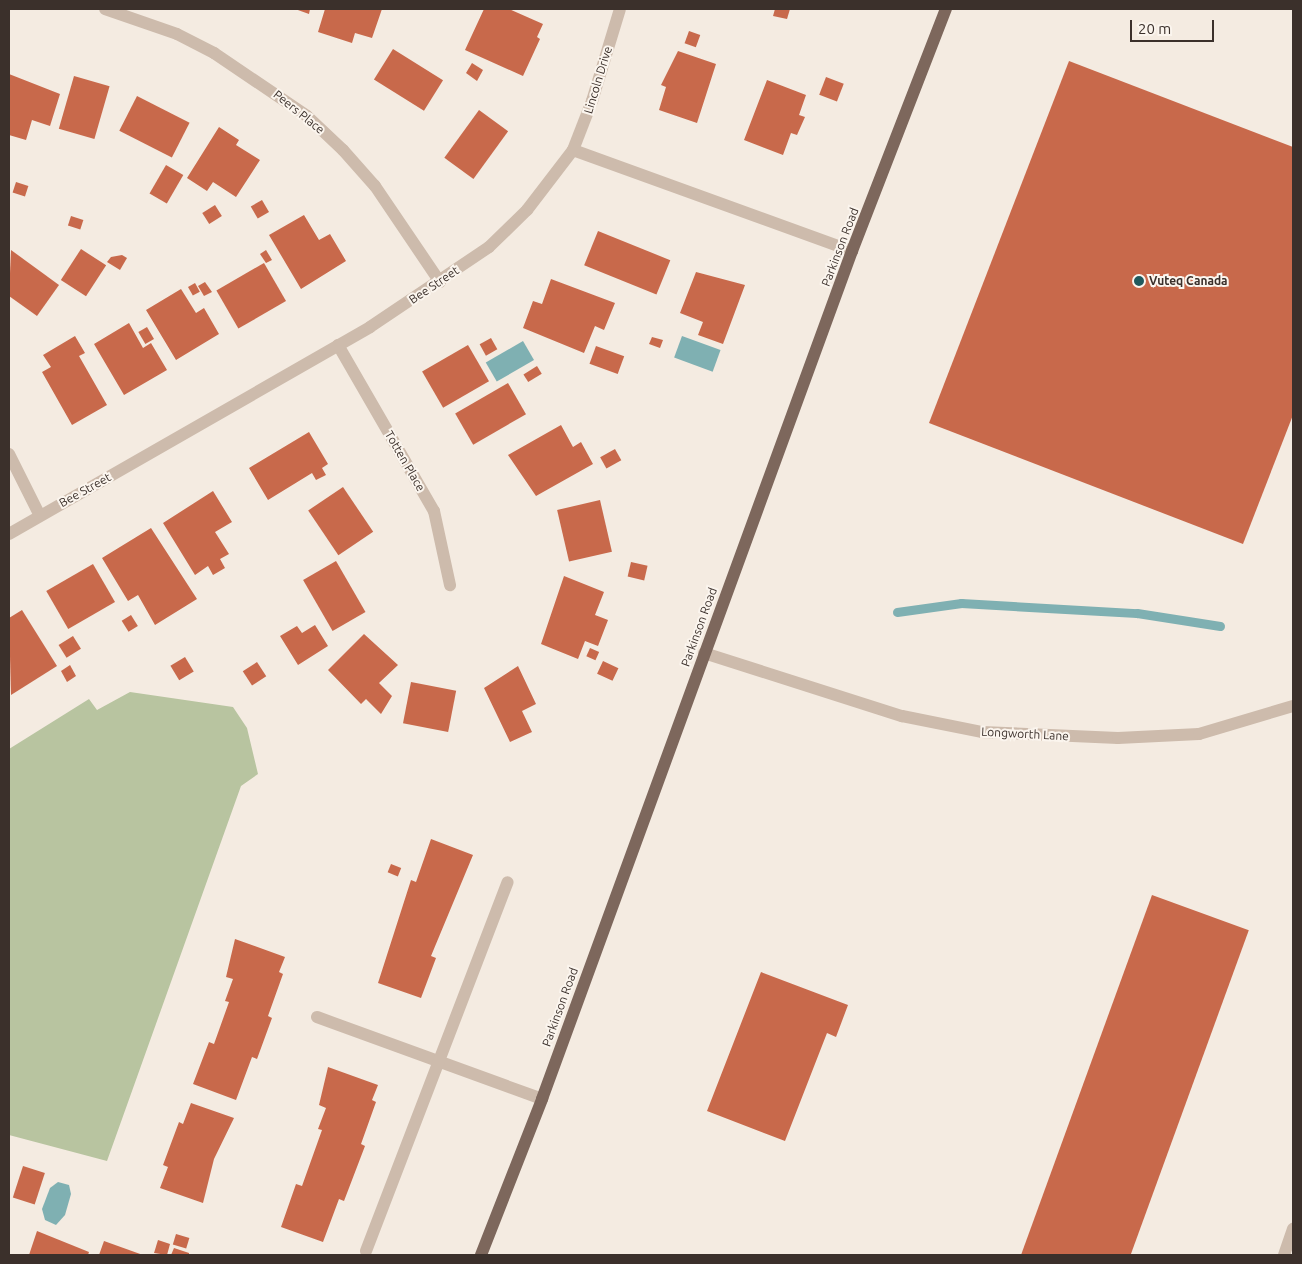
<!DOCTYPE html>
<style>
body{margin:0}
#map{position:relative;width:1302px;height:1264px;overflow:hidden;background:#f4ebe1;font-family:Ubuntu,sans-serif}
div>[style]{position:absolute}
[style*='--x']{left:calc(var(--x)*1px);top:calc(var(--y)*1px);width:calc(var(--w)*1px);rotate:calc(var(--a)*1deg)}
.green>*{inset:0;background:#b8c4a0}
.water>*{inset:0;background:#7fb0b2;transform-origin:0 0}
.stream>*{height:9px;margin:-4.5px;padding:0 4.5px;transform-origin:4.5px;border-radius:4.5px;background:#7fb0b2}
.building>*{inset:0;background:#c8694b;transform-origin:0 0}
.minor>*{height:12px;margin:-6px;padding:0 6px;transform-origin:6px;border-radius:6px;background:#cdbbac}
.major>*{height:12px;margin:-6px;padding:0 6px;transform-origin:6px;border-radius:6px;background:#7d675c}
.dots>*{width:14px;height:14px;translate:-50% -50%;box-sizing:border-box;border:2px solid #fbf5ee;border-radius:50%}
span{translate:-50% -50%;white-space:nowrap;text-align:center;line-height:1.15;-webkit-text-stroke:4px #fbf5ee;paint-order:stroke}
.street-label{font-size:12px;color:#3b302b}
.poi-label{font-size:12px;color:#3b302b;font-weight:700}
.left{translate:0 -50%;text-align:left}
.frame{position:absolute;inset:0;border:10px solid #3b302b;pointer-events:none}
.scale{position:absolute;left:1130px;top:20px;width:84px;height:22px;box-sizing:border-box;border:2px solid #3b302b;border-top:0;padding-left:6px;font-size:15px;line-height:18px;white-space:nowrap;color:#3b302b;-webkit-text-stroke:4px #fbf5ee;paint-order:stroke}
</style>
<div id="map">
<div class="green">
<div style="clip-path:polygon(130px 692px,233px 707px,247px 728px,258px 774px,241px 786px,107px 1161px,9px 1135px,9px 749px,89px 699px,97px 710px)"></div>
</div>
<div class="water">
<div style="left:682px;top:336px;width:41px;height:23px;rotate:20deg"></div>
<div style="left:523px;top:341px;width:22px;height:43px;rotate:60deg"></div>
<div style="clip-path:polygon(58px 1182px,69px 1185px,71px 1194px,65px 1215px,56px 1225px,45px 1220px,42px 1209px,50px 1188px)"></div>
</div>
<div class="stream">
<div style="--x:897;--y:612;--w:65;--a:-8"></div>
<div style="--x:961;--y:603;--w:176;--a:3.3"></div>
<div style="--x:1137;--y:613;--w:84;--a:8.9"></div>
</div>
<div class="building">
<div style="clip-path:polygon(295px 9px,310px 9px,309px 14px)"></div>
<div style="clip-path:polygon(325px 9px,382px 9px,372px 38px,355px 33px,352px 43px,318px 32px)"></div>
<div style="clip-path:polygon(484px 9px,509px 9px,543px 24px,537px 37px,540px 39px,523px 76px,465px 50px)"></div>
<div style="clip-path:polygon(775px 9px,790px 9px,787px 19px,773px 16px)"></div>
<div style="left:689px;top:31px;width:12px;height:13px;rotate:20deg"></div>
<div style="left:393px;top:49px;width:59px;height:36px;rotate:32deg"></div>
<div style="clip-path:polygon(678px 51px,716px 64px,697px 123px,659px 110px,666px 87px,661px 85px)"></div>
<div style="clip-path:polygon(1069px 61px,1293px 147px,1293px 415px,1243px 544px,929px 423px)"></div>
<div style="clip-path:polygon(472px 63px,483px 70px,477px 81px,466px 73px)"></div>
<div style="clip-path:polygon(9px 74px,60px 94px,50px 126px,32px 120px,26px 140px,9px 135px)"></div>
<div style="left:74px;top:76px;width:37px;height:55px;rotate:16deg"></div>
<div style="left:826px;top:77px;width:19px;height:19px;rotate:21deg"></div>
<div style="clip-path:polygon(767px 80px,806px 95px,799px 115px,805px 117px,797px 135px,791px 133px,783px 155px,744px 140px)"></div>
<div style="left:137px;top:96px;width:59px;height:39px;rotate:27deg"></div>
<div style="left:479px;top:110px;width:36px;height:59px;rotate:36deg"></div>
<div style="clip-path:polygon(219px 127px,239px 140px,236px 145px,260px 160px,236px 197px,213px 182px,207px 191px,187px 178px)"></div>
<div style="left:166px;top:165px;width:20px;height:33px;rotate:30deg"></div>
<div style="left:16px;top:182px;width:13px;height:11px;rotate:18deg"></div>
<div style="left:262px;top:200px;width:14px;height:13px;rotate:60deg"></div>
<div style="left:215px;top:205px;width:13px;height:15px;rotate:58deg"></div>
<div style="clip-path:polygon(304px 215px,319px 240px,330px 234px,346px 261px,301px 289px,269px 235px)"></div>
<div style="left:71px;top:216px;width:13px;height:10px;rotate:18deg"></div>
<div style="left:598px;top:231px;width:78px;height:37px;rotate:22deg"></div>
<div style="left:81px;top:249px;width:30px;height:37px;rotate:33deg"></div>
<div style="clip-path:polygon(11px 250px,59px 285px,37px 316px,9px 296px)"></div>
<div style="clip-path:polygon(266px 250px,272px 260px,266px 263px,260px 254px)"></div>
<div style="clip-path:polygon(122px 255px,127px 258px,120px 270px,107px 262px,111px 257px)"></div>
<div style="left:264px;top:263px;width:44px;height:55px;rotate:60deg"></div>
<div style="clip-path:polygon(696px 272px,745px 285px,723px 344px,698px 335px,703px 322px,680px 313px)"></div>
<div style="clip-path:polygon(551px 279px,615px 303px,604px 330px,595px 326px,584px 353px,523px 328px,533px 301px,542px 304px)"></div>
<div style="clip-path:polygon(205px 282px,212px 292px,204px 296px,198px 286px)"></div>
<div style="left:195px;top:283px;width:10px;height:8px;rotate:61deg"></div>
<div style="clip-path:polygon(181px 289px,196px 313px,204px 308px,219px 334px,176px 360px,146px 310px)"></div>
<div style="clip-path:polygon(129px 323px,143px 348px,151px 343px,167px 370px,124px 395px,94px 344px)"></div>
<div style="left:147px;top:327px;width:14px;height:10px;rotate:60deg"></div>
<div style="clip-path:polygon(75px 336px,85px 353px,79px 356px,107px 405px,72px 425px,42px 372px,51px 367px,43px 355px)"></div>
<div style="clip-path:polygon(652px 337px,663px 340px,660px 348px,649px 344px)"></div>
<div style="left:491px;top:338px;width:13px;height:13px;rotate:61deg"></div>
<div style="left:468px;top:345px;width:42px;height:53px;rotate:60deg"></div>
<div style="left:596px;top:346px;width:30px;height:19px;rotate:20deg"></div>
<div style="left:537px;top:366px;width:9px;height:16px;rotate:58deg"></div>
<div style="left:508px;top:383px;width:36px;height:61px;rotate:60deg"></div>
<div style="clip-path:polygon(561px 425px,573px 447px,581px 442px,593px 464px,536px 496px,508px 455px)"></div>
<div style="clip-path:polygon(309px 432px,328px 464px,322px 468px,326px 475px,316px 480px,312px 473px,268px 500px,249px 468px)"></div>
<div style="left:615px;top:449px;width:13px;height:17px;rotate:61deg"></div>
<div style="left:343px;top:487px;width:54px;height:42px;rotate:56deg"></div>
<div style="clip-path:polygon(213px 491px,232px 522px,215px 532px,229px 554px,220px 559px,225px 568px,213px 575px,208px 566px,195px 575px,163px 523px)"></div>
<div style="left:600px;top:500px;width:53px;height:44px;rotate:77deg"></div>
<div style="clip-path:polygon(151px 528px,197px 599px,155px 625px,138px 595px,128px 601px,102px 558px)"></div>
<div style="left:336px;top:561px;width:59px;height:38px;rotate:60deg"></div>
<div style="left:631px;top:562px;width:17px;height:15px;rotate:13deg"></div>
<div style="left:93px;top:564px;width:44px;height:54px;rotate:60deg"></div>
<div style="clip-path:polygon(564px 576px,604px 592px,595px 615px,608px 620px,598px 646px,585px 641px,578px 659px,541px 644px)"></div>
<div style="clip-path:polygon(22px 610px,57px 666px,11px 695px,9px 618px)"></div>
<div style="left:131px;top:615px;width:13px;height:11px;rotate:58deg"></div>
<div style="clip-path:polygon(315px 625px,328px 646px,298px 665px,280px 636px,297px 626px,302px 633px)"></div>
<div style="clip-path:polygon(364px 634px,398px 665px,379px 683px,392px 696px,381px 714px,366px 699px,361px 704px,328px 670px)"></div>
<div style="left:73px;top:636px;width:15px;height:17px;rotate:58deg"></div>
<div style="left:590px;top:648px;width:10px;height:9px;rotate:24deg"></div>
<div style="left:185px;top:657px;width:17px;height:17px;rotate:59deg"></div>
<div style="left:603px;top:661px;width:17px;height:14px;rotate:25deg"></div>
<div style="left:257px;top:662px;width:17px;height:17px;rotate:57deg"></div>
<div style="clip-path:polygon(70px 665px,76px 676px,67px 682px,61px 671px)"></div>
<div style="clip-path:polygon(518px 666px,536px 704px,522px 711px,532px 732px,510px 742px,484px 688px)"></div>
<div style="left:411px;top:682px;width:46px;height:42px;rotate:11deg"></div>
<div style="clip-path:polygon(431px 839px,473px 855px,431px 956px,436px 958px,421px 998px,378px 983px,411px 880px,416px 882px)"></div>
<div style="left:391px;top:864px;width:11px;height:9px;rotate:22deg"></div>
<div style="left:1152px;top:895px;width:103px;height:383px;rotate:20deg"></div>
<div style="clip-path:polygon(235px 939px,285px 957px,279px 972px,283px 974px,268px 1016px,272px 1018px,257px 1059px,252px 1057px,236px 1100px,193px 1084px,209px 1042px,214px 1044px,229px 1002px,225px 1001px,233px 979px,226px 977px)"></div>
<div style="clip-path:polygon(761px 972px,848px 1005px,836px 1037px,827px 1033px,785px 1141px,707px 1111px)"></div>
<div style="clip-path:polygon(328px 1067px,378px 1085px,372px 1100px,376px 1102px,361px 1144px,365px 1146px,344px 1201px,339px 1199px,323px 1242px,281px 1227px,296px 1184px,302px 1186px,322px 1130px,318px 1129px,326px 1108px,319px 1105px)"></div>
<div style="clip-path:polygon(191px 1103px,234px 1118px,214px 1159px,203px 1203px,160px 1188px,168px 1167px,163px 1165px,179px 1122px,183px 1124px)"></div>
<div style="left:23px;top:1166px;width:23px;height:33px;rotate:18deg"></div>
<div style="clip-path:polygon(37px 1231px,89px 1252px,88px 1255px,29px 1255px)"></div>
<div style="left:176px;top:1234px;width:14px;height:11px;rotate:17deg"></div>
<div style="clip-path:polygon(158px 1240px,170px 1244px,167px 1255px,154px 1253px)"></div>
<div style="clip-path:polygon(104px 1241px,143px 1255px,99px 1255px)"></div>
<div style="clip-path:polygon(174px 1248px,189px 1253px,189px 1255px,171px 1255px)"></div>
</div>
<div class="minor">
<div style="--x:105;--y:9;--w:76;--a:19.1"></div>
<div style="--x:177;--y:34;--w:42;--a:27.2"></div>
<div style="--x:214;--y:53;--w:112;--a:34.1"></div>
<div style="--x:307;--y:116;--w:50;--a:43.4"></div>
<div style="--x:343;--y:150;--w:48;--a:48.4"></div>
<div style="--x:375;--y:186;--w:116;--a:55.9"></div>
<div style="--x:573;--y:150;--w:297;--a:19.9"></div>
<div style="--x:338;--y:345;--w:192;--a:60"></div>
<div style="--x:434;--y:511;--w:76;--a:77.8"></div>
<div style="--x:9;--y:454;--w:69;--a:63.4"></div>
<div style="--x:9;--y:534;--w:416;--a:-29.8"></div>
<div style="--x:370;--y:327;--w:143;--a:-33.9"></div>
<div style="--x:489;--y:247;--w:53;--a:-44.2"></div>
<div style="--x:527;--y:210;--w:76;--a:-52.5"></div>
<div style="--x:573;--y:150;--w:53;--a:-68.8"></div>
<div style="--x:592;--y:101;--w:96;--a:-73.1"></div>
<div style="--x:704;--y:653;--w:208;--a:17.7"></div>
<div style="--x:902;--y:716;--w:82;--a:11.3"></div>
<div style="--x:982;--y:732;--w:136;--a:2.5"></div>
<div style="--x:1118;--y:738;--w:81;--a:-2.8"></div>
<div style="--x:1199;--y:734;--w:98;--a:-16.6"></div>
<div style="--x:317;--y:1017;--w:239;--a:20"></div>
<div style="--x:366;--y:1251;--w:395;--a:-69"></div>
<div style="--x:1284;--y:1255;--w:28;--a:-71"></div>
</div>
<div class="major">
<div style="--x:481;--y:1255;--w:168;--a:-68.6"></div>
<div style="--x:542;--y:1099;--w:903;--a:-69.92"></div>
<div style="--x:852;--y:251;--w:260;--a:-68.8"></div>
</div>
<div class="dots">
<div style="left:1139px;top:281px;background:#1f5a5e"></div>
</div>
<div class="street-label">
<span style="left:598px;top:80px;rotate:-73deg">Lincoln Drive</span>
<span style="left:299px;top:112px;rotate:39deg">Peers Place</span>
<span style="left:840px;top:247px;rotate:-69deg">Parkinson Road</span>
<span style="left:434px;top:285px;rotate:-34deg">Bee Street</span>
<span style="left:405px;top:461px;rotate:60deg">Totten Place</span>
<span style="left:85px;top:490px;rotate:-29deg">Bee Street</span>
<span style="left:699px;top:627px;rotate:-70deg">Parkinson Road</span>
<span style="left:1025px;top:734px;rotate:3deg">Longworth Lane</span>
<span style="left:560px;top:1007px;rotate:-70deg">Parkinson Road</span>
</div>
<div class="poi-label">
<span class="left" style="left:1149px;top:281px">Vuteq Canada</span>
</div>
<div class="frame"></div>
<div class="scale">20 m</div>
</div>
